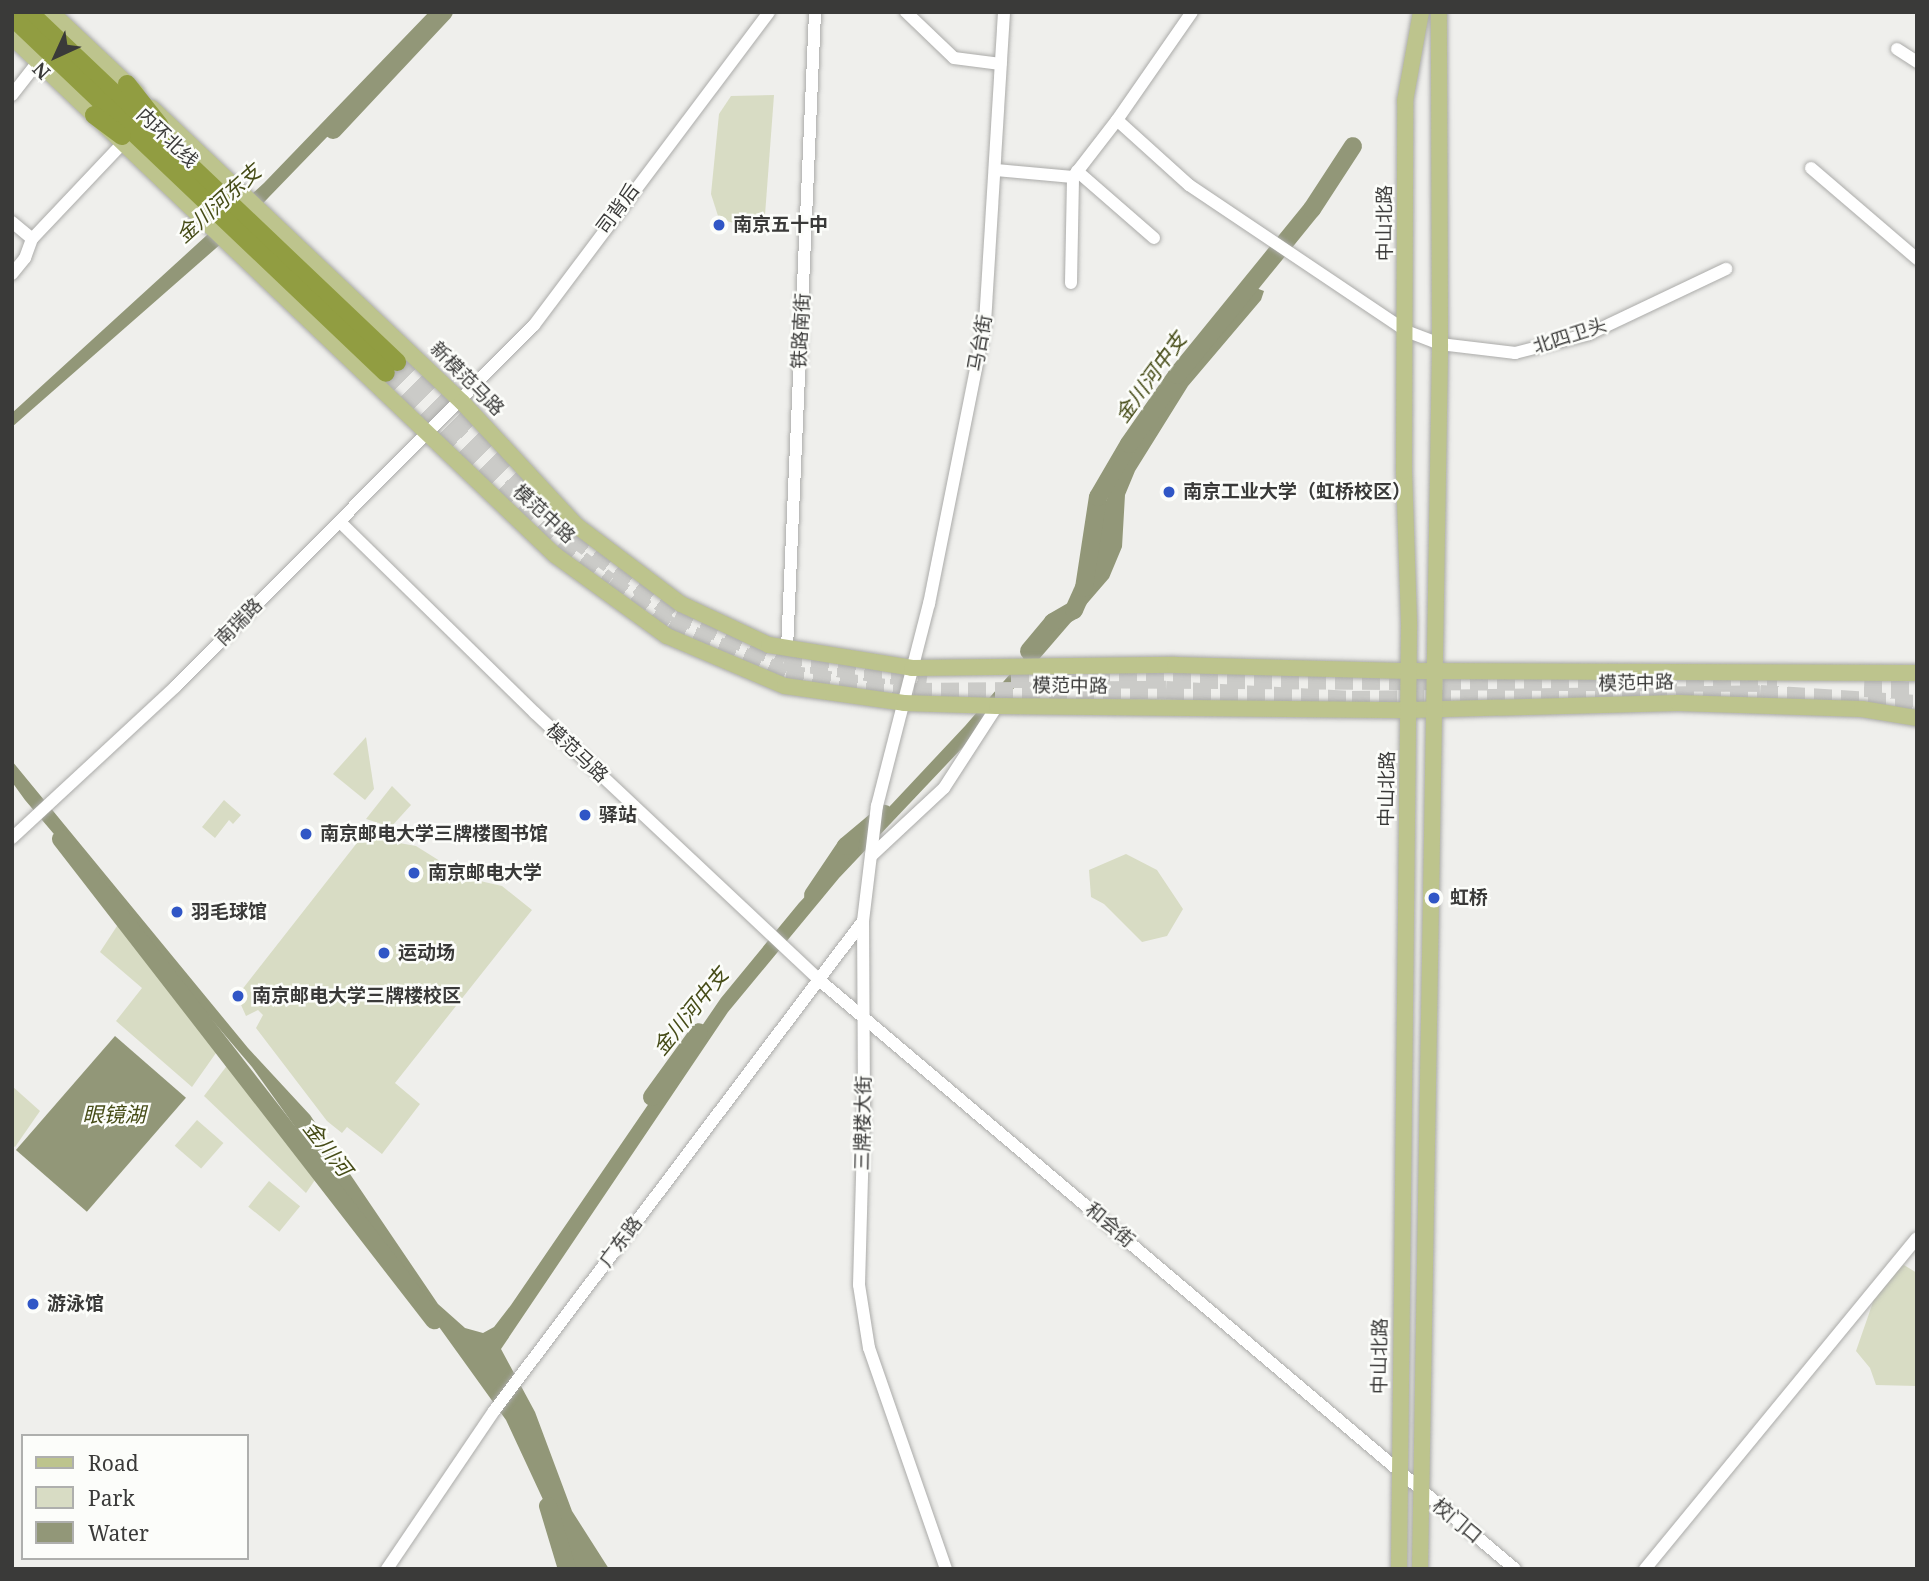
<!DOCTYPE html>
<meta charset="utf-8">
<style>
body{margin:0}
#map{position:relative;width:1929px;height:1581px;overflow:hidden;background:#efefec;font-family:"Noto Serif","Noto Sans SC",serif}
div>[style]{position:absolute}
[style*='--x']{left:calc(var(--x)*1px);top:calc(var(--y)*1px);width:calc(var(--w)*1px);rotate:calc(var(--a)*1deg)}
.green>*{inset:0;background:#d8dcc4;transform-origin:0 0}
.water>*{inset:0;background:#929778;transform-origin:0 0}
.river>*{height:18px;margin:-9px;padding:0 9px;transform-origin:9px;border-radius:9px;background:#929778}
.highway-tunnel>*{height:18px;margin-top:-9px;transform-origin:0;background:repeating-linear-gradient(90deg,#cbcbc8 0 18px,transparent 0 27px)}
.roads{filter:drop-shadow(0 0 2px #ababa9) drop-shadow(0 0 2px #ababa9)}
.minor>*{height:12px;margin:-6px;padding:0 6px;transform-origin:6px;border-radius:6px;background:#fff}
.major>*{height:16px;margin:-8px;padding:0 8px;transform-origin:8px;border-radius:8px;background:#bdc48d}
.highway>*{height:18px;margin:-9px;padding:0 9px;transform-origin:9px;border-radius:9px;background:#919d41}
.dots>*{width:19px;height:19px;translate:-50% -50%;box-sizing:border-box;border:4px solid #fcfdfa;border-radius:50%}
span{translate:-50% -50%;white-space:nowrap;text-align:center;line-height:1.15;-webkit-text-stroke:5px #fcfdfa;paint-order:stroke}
.street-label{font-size:19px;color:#3a3a39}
.poi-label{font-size:19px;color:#3a3a39;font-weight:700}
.left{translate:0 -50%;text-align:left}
.water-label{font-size:21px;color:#464c17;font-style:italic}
.frame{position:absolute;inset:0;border:14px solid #3a3a39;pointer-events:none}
.legend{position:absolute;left:21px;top:1434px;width:228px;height:126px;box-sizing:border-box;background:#fcfdfa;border:2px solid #aeafad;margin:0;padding:9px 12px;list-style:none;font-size:21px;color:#3a3a39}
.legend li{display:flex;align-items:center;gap:14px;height:35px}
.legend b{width:35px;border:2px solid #aeafad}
.north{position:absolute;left:21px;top:21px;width:70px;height:70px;-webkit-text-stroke:5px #fcfdfa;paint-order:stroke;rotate:225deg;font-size:19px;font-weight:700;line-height:28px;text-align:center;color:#3a3a39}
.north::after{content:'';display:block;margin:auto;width:24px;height:32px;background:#3a3a39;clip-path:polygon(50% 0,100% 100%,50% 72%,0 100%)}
</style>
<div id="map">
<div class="green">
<div style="clip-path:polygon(774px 95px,765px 215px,745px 226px,719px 219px,711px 194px,719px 114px,731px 96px)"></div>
<div style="clip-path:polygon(366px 737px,374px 789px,365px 800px,333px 774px)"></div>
<div style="clip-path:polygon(392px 786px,411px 805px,391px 827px,366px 819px)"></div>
<div style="clip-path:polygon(224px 800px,241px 815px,233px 824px,229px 820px,215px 838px,202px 827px)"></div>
<div style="clip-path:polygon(372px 838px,416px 846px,467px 878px,502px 886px,532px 910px,395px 1083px,420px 1104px,382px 1154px,347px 1127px,342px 1133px,327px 1121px,256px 1028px,263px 1015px,258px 1010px,246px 1016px,237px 996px,360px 839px)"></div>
<div style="clip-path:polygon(1126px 854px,1157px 870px,1183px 909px,1167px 936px,1142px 942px,1104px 904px,1091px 897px,1089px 870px)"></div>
<div style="clip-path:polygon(121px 920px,223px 1043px,192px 1087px,116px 1021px,142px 988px,100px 952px)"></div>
<div style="clip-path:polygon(235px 1055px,319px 1174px,306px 1193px,204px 1096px)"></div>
<div style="clip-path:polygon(12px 1086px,40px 1111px,15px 1147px,12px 1145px)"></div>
<div style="left:197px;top:1120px;width:35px;height:34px;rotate:41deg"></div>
<div style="left:269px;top:1181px;width:40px;height:33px;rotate:39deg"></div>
<div style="clip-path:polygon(1904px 1265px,1917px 1273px,1917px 1386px,1876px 1385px,1870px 1368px,1856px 1351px,1881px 1279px)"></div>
</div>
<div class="water">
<div style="clip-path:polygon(429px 12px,448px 12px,239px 228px,12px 427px,12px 413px,264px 183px)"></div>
<div style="clip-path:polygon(1256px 288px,1264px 291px,1261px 300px,1188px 386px,1135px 471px,1125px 495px,1122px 547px,1109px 578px,964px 746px,839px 878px,728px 1012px,501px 1349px,535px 1412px,572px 1511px,609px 1569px,562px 1569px,566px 1549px,506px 1420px,252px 1067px,25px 800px,12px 782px,12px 761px,248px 1048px,310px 1115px,438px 1304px,465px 1328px,483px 1333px,494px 1327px,511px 1305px,721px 998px,799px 903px,965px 726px,1074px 600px,1089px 568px,1098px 520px,1112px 487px,1172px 391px)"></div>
<div style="left:115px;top:1036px;width:94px;height:151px;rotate:41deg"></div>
</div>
<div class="river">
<div style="--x:333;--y:130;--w:162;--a:-46.8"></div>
<div style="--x:1029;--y:651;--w:38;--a:-50"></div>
<div style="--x:1053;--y:622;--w:24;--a:-30"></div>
<div style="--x:1074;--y:610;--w:24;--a:-66"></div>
<div style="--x:1084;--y:588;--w:92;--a:-81.3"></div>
<div style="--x:1098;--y:497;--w:61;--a:-59.7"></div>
<div style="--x:1129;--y:444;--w:84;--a:-55.2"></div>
<div style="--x:1177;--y:375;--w:214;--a:-50.9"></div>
<div style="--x:1312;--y:209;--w:75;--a:-56.9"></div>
<div style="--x:61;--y:839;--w:609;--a:52.21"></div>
<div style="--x:813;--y:895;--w:59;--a:-56"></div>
<div style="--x:846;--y:846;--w:50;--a:-40.1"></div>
<div style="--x:652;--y:1097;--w:80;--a:-54.1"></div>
<div style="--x:548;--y:1506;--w:66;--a:73.2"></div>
</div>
<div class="highway-tunnel">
<div style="--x:397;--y:362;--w:248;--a:44.8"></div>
<div style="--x:573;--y:537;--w:129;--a:36.8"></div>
<div style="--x:676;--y:614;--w:118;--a:23.5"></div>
<div style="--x:784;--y:661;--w:144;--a:7.6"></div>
<div style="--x:386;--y:373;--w:243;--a:44.3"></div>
<div style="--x:560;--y:543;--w:63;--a:38"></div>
<div style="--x:610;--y:582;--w:73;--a:36.1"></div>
<div style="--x:669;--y:625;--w:127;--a:22.7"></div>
<div style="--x:786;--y:674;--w:129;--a:8"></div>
<div style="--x:914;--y:692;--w:252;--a:-0.5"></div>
<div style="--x:1166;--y:690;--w:186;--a:3.1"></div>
<div style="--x:1352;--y:700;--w:408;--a:-0.8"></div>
<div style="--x:1760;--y:694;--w:157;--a:3.6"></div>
<div style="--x:1011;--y:679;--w:766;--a:0.3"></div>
<div style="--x:1864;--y:688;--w:53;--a:3.2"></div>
</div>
<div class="roads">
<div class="minor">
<div style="--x:906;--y:12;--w:66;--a:43.8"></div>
<div style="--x:954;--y:58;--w:47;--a:7.3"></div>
<div style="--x:1192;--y:12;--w:131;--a:124.8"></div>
<div style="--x:1117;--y:120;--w:97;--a:42.1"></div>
<div style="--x:1189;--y:185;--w:262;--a:33.9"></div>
<div style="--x:1406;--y:331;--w:36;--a:21"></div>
<div style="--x:1440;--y:344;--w:76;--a:6.8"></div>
<div style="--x:1515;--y:353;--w:76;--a:-14.4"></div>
<div style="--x:1589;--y:334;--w:152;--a:-25.4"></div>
<div style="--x:1897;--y:49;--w:24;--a:33"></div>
<div style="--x:12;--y:95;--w:41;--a:-52"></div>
<div style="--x:1811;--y:168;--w:140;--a:40.6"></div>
<div style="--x:996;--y:170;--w:77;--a:5.2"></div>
<div style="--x:1073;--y:177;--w:72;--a:-52.3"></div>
<div style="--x:1077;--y:171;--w:102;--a:41"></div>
<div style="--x:12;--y:222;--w:26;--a:40"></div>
<div style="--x:12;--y:274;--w:21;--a:-51"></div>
<div style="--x:25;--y:258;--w:20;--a:-70"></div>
<div style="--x:32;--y:239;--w:129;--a:-46.6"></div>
<div style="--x:1071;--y:283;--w:106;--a:-88.9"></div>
<div style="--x:340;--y:522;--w:273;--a:44.4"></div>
<div style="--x:535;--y:713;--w:388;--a:43.2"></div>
<div style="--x:818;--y:979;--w:913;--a:40.25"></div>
<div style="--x:787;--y:649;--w:638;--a:-87.48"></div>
<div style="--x:12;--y:838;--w:222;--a:-42.8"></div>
<div style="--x:175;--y:687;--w:510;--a:-45.24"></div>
<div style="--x:534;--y:325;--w:391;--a:-53.1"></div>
<div style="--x:871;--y:856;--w:100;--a:-43"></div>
<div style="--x:944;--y:788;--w:98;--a:-57.1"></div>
<div style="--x:387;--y:1569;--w:191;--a:-55.9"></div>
<div style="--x:494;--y:1411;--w:613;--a:-53.02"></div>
<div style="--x:946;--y:1569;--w:234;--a:-109.2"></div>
<div style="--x:869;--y:1348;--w:64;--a:-99"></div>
<div style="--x:859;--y:1285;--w:182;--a:-88.4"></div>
<div style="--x:864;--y:1103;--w:182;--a:-90.3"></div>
<div style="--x:863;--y:921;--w:116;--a:-83.1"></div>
<div style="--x:877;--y:806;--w:209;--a:-75.6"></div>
<div style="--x:929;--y:604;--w:287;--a:-78.7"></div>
<div style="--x:985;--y:323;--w:312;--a:-86.5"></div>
<div style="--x:1645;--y:1569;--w:428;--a:-50.6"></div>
</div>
<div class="major">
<div style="--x:51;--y:12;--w:117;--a:43.3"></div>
<div style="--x:12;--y:37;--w:750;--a:43.65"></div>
<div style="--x:555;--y:555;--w:138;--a:35.9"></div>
<div style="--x:667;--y:636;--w:128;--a:23"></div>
<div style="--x:785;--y:686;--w:120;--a:8.1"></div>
<div style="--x:904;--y:703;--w:93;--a:1.8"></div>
<div style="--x:997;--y:706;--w:412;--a:0.6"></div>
<div style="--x:1409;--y:710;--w:269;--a:-1.5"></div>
<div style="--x:1678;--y:703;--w:184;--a:1.9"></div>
<div style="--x:1862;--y:709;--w:56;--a:9.3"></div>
<div style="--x:152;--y:108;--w:427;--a:43.5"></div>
<div style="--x:462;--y:402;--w:169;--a:47.2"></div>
<div style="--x:577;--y:526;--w:130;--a:36.9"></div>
<div style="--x:681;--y:604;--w:97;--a:25"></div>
<div style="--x:769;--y:645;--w:145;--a:9.1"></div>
<div style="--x:912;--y:668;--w:263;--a:-0.7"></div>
<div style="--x:1175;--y:665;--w:234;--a:1.5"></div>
<div style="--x:1409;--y:671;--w:508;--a:0.23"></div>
<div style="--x:1399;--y:1569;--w:947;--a:-89.39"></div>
<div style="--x:1409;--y:622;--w:151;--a:-91.9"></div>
<div style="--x:1404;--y:471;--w:370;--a:-89.8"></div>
<div style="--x:1405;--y:101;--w:90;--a:-79.8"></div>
<div style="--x:1420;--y:1569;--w:1225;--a:-89.06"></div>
<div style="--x:1440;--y:344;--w:332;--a:-90.2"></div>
</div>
<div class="highway">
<div style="--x:29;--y:12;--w:508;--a:43.56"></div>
<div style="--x:12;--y:17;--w:516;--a:43.59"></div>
<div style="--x:127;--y:84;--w:53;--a:51.8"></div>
<div style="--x:94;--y:115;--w:35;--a:37"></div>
</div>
</div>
<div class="dots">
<div style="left:719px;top:225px;background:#3056c6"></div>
<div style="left:1169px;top:492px;background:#3056c6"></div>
<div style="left:585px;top:815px;background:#3056c6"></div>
<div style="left:306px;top:834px;background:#3056c6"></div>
<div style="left:414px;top:873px;background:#3056c6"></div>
<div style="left:1434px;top:898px;background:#3056c6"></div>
<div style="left:177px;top:912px;background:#3056c6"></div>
<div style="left:384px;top:953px;background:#3056c6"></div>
<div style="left:238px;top:996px;background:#3056c6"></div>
<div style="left:33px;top:1304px;background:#3056c6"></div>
</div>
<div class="street-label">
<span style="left:167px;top:138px;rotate:44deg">内环北线</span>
<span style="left:618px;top:209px;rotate:-53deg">司背后</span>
<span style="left:1385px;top:223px;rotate:-90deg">中山北路</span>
<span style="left:801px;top:331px;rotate:-87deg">铁路南街</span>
<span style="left:1570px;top:336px;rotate:-18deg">北四卫头</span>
<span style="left:980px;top:343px;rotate:-80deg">马台街</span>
<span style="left:467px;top:379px;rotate:45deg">新模范马路</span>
<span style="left:544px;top:514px;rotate:43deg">模范中路</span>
<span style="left:239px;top:622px;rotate:-45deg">南瑞路</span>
<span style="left:1636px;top:683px;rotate:-1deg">模范中路</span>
<span style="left:1070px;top:686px;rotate:1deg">模范中路</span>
<span style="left:577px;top:753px;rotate:43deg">模范马路</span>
<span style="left:1387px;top:789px;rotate:-89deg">中山北路</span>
<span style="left:863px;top:1123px;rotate:-89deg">三牌楼大街</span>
<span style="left:1110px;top:1225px;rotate:40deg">和会街</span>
<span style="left:621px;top:1242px;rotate:-53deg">广东路</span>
<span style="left:1380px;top:1356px;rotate:-89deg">中山北路</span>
<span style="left:1457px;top:1521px;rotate:40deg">校门口</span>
</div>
<div class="poi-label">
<span class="left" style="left:733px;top:225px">南京五十中</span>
<span class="left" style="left:1183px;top:492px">南京工业大学（虹桥校区）</span>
<span class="left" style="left:599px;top:815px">驿站</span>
<span class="left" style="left:320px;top:834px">南京邮电大学三牌楼图书馆</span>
<span class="left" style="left:428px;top:873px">南京邮电大学</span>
<span class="left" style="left:1450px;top:898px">虹桥</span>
<span class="left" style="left:191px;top:912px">羽毛球馆</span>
<span class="left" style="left:398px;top:953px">运动场</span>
<span class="left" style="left:252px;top:996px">南京邮电大学三牌楼校区</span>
<span class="left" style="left:47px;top:1304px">游泳馆</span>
</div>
<div class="water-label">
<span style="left:218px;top:203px;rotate:-42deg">金川河东支</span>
<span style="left:1150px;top:377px;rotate:-54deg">金川河中支</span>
<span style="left:690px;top:1011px;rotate:-51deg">金川河中支</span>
<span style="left:114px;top:1114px">眼镜湖</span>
<span style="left:328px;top:1148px;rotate:52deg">金川河</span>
</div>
<div class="frame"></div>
<ul class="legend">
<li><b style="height:9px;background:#bdc48d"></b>Road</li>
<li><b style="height:19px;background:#d8dcc4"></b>Park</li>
<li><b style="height:19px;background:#929778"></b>Water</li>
</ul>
<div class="north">N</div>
</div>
